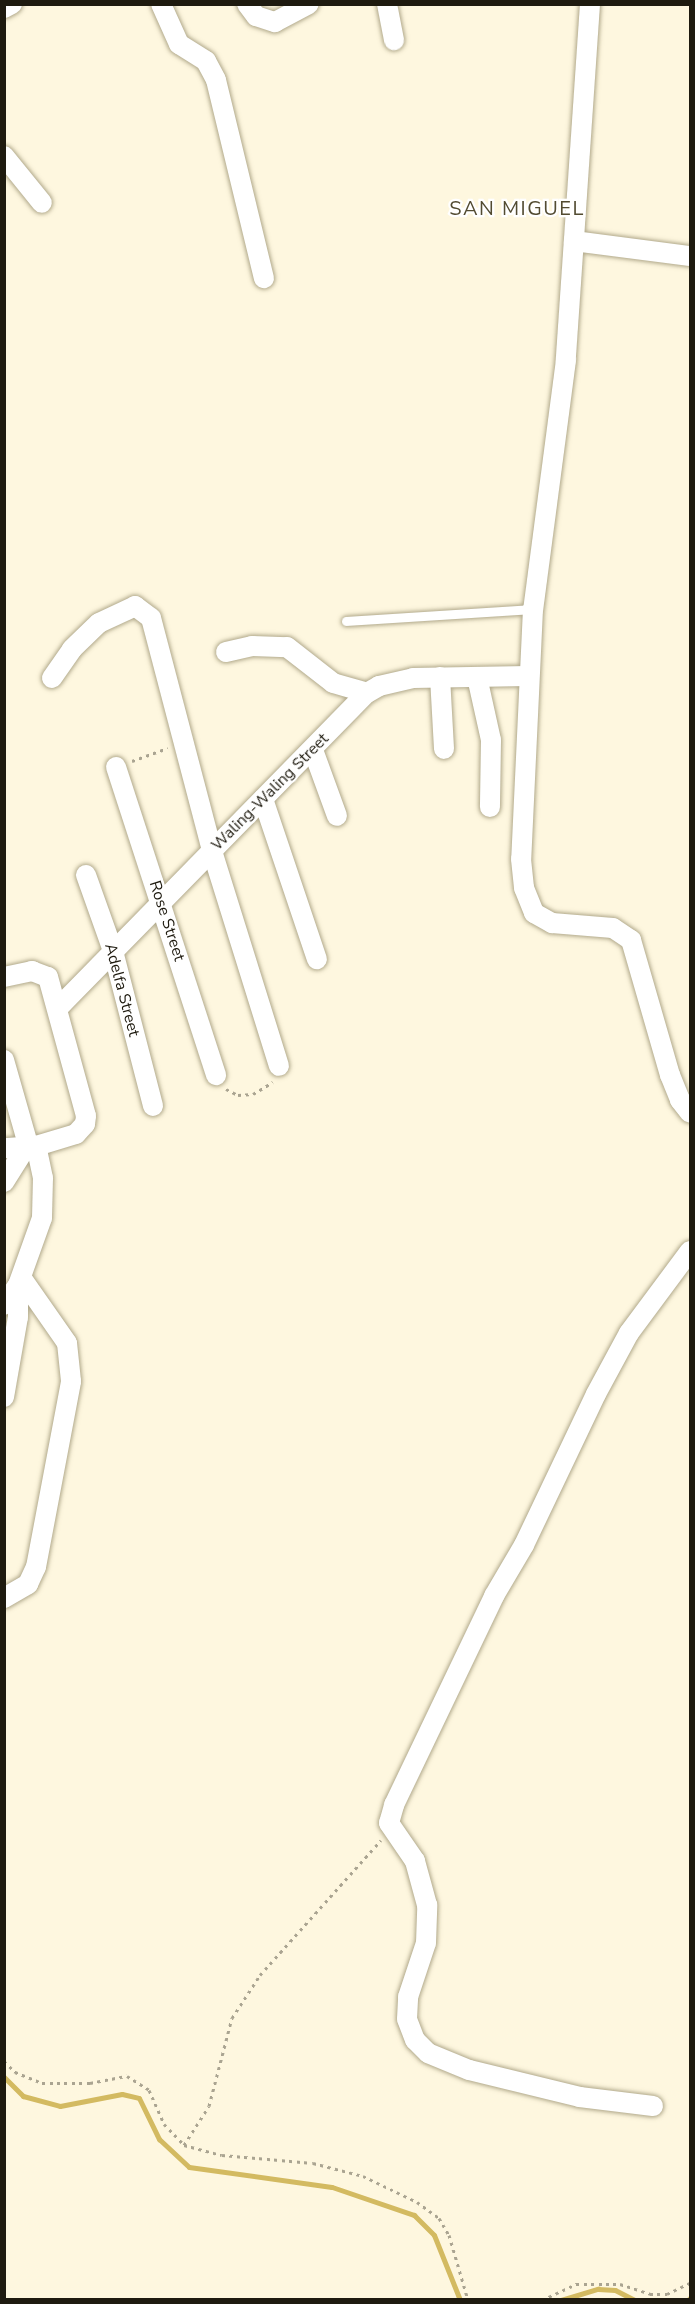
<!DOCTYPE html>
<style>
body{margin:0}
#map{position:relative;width:695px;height:2304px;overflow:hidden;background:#fef7df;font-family:"Nunito Sans",sans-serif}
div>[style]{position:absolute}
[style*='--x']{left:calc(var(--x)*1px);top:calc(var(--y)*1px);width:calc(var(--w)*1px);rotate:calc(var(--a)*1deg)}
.stream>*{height:5px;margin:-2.5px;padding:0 2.5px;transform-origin:2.5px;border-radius:2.5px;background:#d3ba61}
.path>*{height:3px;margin-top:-1.5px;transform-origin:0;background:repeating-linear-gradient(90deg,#aaa491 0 3px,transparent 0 7.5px)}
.roads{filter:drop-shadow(0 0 2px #b1a98b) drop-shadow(0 0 2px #b1a98b)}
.lane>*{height:9px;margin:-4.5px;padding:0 4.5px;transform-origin:4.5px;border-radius:4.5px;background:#fff}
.street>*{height:20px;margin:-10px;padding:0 10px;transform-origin:10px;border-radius:10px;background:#fff}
span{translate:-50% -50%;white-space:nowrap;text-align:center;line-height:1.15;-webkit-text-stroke:4.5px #fff;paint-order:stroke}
.street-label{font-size:16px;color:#1e1a0f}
.quarter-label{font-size:20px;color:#524b31;letter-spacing:1.5px}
.frame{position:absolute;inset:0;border:6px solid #1e1a0f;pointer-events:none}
</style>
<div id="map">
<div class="stream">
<div style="--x:4;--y:2077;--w:27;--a:45"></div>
<div style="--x:23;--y:2096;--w:38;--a:15"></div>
<div style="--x:60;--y:2106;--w:63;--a:-11"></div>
<div style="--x:122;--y:2094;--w:17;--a:13"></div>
<div style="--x:139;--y:2098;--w:46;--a:64"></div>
<div style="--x:159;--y:2139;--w:41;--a:43"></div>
<div style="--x:189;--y:2167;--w:144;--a:8"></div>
<div style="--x:332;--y:2187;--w:87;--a:18.9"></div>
<div style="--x:414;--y:2215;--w:28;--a:45"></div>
<div style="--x:434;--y:2235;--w:70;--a:68.2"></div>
<div style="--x:561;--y:2300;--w:39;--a:-17"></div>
<div style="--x:598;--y:2289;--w:17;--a:3"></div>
<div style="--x:615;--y:2290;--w:22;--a:27"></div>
<div style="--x:688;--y:2300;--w:3;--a:-45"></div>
</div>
<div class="path">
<div style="--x:132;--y:761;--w:38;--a:-20"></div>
<div style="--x:226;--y:1089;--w:13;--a:27"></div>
<div style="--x:238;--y:1095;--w:15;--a:-4"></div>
<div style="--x:253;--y:1094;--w:23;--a:-31"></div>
<div style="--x:4;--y:2061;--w:16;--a:45"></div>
<div style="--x:15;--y:2072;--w:29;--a:22"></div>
<div style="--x:42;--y:2083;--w:48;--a:0"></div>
<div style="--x:90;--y:2083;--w:38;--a:-11"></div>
<div style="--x:127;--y:2076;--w:26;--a:32"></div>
<div style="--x:149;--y:2090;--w:37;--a:66"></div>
<div style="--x:164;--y:2124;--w:29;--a:46"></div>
<div style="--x:184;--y:2145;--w:39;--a:15"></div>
<div style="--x:222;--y:2155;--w:91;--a:5"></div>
<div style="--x:313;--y:2163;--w:52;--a:14.6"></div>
<div style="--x:363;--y:2176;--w:60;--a:25.7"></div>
<div style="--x:417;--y:2202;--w:27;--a:36"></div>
<div style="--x:439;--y:2218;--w:20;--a:60"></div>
<div style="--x:449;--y:2235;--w:68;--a:73.7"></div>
<div style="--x:184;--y:2145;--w:46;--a:-57.3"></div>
<div style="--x:209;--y:2106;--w:91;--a:-75.4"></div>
<div style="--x:232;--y:2018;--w:51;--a:-56.9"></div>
<div style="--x:260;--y:1975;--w:181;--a:-48.1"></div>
<div style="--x:542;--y:2300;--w:38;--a:-25"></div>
<div style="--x:576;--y:2284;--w:44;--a:0"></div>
<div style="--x:620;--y:2284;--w:32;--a:18"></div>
<div style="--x:650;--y:2294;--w:17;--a:0"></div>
<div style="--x:667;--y:2294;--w:25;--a:-26"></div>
</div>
<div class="roads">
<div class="lane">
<div style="--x:346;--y:621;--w:187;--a:-3.7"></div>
</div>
<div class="street">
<div style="--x:161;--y:4;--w:44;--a:65.8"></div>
<div style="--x:179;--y:44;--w:32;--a:32"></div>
<div style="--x:206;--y:61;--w:21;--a:62"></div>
<div style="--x:216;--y:80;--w:204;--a:76.4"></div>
<div style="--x:247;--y:4;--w:15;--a:53"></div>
<div style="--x:256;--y:16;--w:20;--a:18"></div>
<div style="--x:275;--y:22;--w:38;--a:-28"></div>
<div style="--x:387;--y:4;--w:37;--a:79"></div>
<div style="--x:590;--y:4;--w:357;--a:93.9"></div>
<div style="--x:566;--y:360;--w:251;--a:97.5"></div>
<div style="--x:533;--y:609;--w:250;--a:92.7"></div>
<div style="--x:521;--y:859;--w:29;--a:84"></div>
<div style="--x:524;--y:888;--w:27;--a:68"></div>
<div style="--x:534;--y:913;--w:21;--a:29"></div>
<div style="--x:552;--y:923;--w:61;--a:4.7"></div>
<div style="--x:613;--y:928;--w:22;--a:34"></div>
<div style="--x:631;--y:940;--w:141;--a:73.9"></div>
<div style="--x:670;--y:1075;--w:27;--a:68"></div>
<div style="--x:680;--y:1100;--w:16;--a:52"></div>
<div style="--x:4;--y:8;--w:9;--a:-27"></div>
<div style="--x:4;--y:156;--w:60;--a:51"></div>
<div style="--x:574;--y:241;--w:117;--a:7.4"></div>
<div style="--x:226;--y:652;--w:27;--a:-13"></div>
<div style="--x:252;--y:646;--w:35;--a:2"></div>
<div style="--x:287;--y:647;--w:58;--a:38"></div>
<div style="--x:333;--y:683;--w:35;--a:16"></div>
<div style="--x:440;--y:677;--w:72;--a:86.8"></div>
<div style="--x:477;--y:677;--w:65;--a:77.5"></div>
<div style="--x:491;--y:740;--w:67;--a:90.9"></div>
<div style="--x:52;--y:678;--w:35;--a:-55"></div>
<div style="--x:72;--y:649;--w:37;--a:-44"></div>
<div style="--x:99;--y:623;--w:40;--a:-25"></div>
<div style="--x:135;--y:606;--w:20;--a:37"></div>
<div style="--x:151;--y:618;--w:241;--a:75.3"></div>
<div style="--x:212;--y:851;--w:225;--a:72.7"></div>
<div style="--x:313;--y:750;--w:70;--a:70"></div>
<div style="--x:116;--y:767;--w:324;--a:72"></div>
<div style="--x:263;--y:799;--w:169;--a:71.4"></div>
<div style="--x:86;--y:875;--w:81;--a:70.4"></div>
<div style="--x:113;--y:951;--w:160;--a:75.5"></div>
<div style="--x:4;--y:977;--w:29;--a:-12"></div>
<div style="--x:32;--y:971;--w:17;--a:21"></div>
<div style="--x:48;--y:977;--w:144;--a:74.7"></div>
<div style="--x:86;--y:1116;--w:8;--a:97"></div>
<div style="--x:85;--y:1124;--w:13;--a:132"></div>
<div style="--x:76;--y:1134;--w:42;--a:163.3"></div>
<div style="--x:36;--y:1146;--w:32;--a:176"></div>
<div style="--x:58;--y:1008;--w:441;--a:-45.6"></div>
<div style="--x:367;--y:693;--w:14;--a:-30"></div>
<div style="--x:379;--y:686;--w:35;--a:-13"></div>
<div style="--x:413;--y:678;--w:115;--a:-1"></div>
<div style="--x:4;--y:1060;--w:87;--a:74.1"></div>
<div style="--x:28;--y:1144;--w:45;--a:122.3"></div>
<div style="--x:4;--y:1305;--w:24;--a:-55"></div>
<div style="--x:18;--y:1285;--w:71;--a:-70.3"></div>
<div style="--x:42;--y:1218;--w:40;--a:-88.6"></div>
<div style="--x:43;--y:1178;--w:33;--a:-102"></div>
<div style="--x:4;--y:1397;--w:81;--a:-80.1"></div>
<div style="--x:18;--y:1317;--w:32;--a:-90"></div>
<div style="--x:4;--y:1598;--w:28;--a:-30"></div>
<div style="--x:28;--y:1584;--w:19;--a:-65"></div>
<div style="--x:36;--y:1567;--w:189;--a:-79.3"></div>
<div style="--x:71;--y:1381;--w:38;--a:-96"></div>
<div style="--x:67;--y:1343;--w:80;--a:-124.9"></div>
<div style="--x:653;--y:2106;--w:74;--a:-173"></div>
<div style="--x:580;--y:2097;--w:114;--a:-166.3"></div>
<div style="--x:469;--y:2070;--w:44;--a:-157.5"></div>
<div style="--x:428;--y:2053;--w:18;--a:-135"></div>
<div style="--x:415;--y:2040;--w:22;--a:-111"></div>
<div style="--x:407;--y:2019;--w:22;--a:-87"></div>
<div style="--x:408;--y:1997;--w:57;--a:-71.6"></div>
<div style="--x:426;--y:1943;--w:38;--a:-88"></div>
<div style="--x:427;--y:1905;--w:46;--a:-105.3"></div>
<div style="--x:415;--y:1861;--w:46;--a:-124.4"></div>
<div style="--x:389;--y:1823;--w:19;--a:-74"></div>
<div style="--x:394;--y:1805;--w:232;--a:-64.4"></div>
<div style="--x:494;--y:1596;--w:59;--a:-59.5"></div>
<div style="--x:524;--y:1545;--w:167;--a:-64.5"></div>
<div style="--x:596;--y:1394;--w:69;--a:-61.6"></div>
<div style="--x:629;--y:1333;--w:102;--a:-53.4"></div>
</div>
</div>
<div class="street-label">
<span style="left:270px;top:792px;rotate:-45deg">Waling-Waling Street</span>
<span style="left:167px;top:921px;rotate:72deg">Rose Street</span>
<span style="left:122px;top:990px;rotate:75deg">Adelfa Street</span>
</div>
<div class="quarter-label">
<span style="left:517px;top:208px">SAN MIGUEL</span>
</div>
<div class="frame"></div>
</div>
